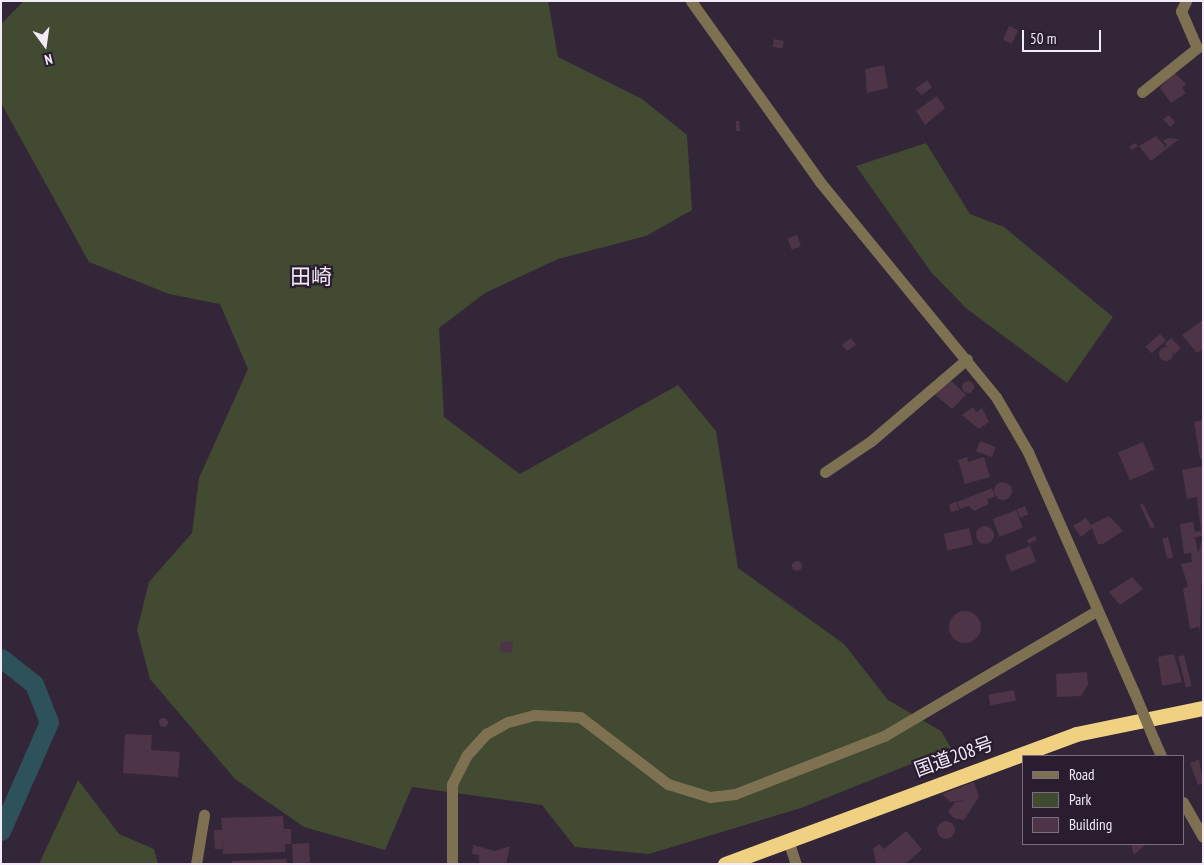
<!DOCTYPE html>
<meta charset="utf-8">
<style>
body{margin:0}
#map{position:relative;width:1204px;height:865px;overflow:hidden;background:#332639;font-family:"PT Sans Narrow","Noto Sans JP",sans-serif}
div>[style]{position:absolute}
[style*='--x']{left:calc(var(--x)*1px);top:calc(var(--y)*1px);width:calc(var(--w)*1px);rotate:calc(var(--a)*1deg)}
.green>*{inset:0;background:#424a31}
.river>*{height:19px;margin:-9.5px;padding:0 9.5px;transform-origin:9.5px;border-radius:9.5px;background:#2d525c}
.building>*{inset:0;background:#4d3447;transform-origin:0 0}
.round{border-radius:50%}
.minor>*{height:11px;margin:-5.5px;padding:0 5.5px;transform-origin:5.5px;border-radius:5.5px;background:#7d7152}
.highway>*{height:15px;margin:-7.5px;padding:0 7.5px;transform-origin:7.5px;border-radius:7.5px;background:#efd181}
.minor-bridge>*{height:11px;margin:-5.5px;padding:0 5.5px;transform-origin:5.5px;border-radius:5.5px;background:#7d7152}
span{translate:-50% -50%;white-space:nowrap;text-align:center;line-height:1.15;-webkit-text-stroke:4.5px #291d2f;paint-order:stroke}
.street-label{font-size:19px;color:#f3ebf8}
.quarter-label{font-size:21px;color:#f3ebf8}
.frame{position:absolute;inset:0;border:2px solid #f3ebf8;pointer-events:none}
.legend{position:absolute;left:1022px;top:755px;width:162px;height:90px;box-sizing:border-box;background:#291d2f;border:1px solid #7a6f7f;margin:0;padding:6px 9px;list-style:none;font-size:15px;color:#f3ebf8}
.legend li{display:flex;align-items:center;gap:10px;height:25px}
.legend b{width:25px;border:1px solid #7a6f7f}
.north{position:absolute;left:20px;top:20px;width:50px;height:50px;-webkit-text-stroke:4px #291d2f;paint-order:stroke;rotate:166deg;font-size:14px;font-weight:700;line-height:20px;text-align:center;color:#f3ebf8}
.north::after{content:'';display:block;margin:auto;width:18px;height:22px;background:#f3ebf8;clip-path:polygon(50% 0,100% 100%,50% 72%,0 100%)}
.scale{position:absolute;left:1022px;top:30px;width:79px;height:22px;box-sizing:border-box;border:2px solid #f3ebf8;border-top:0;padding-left:6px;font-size:15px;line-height:18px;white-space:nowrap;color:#f3ebf8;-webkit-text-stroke:4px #291d2f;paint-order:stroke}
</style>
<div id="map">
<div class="green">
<div style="clip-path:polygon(24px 1px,548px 1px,558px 57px,642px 99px,687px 135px,692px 210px,646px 236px,558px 259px,485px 293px,439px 328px,444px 417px,520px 474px,678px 385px,716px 431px,738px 568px,844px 644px,888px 700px,941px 731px,951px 748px,801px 808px,649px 854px,575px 847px,542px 805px,412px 787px,385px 850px,304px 827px,235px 779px,150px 679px,137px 630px,149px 582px,192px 533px,199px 478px,248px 369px,220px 304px,169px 294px,89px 262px,1px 103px,1px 24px)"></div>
<div style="clip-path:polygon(926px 143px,970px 214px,1004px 227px,1113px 317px,1067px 383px,967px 309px,931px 272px,856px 166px)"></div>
<div style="clip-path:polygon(78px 780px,119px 834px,154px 849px,158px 864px,39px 864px)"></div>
</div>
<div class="river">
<div style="--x:1;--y:658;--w:42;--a:38.2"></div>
<div style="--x:34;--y:684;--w:41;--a:68.5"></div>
<div style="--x:49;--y:722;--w:119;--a:113.8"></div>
</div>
<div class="building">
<div style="left:1009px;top:26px;width:10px;height:15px;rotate:24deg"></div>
<div style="left:774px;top:39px;width:10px;height:8px;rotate:11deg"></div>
<div style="clip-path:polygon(884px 65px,888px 88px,867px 93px,865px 69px)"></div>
<div style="clip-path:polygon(1174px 72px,1186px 84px,1182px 88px,1186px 93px,1171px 103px,1160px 88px)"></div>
<div style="clip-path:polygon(927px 80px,932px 87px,922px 95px,915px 89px)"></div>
<div style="clip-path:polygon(937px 96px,945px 108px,925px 125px,916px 111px)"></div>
<div style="clip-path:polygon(1169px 115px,1175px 122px,1170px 127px,1163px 119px)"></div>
<div style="clip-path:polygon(736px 121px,739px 121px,740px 131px,736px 131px)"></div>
<div style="clip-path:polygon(1156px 136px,1165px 146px,1160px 151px,1167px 145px,1163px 141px,1168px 138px,1179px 139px,1151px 161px,1139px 146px)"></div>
<div style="clip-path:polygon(1135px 143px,1138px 146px,1132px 150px,1129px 147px)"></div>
<div style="left:797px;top:235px;width:12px;height:10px;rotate:70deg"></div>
<div style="clip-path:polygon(1203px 320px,1203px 349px,1197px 353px,1182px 335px)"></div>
<div style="left:1160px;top:334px;width:9px;height:19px;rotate:49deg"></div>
<div style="clip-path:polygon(851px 338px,856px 345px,847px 351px,842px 345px)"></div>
<div style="left:1171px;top:338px;width:14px;height:9px;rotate:45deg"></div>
<div class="round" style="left:1159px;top:347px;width:14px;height:14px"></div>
<div style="clip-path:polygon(950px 380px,966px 395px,952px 409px,933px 393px)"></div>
<div class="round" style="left:962px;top:381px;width:12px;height:12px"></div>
<div style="clip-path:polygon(973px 407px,976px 412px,982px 408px,989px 422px,979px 429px,962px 415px)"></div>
<div style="clip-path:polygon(1203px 420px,1203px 458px,1200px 459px,1194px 422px)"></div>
<div style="left:980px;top:441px;width:17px;height:11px;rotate:21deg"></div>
<div style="left:1143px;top:442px;width:30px;height:27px;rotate:67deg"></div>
<div style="clip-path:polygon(967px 457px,968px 462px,984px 457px,990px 477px,965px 484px,958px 460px)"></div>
<div style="clip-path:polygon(1203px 466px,1203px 536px,1195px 537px,1198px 553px,1203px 537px,1200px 633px,1199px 627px,1190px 629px,1183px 589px,1188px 586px,1181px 564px,1192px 562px,1191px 553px,1184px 554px,1180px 524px,1193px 522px,1195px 532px,1201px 531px,1197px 497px,1187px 499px,1182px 470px)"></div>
<div class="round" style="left:994px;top:482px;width:18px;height:18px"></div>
<div style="clip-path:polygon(992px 488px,995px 497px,987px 499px,989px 504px,974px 511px,969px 506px,960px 509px,957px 502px)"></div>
<div style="clip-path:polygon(956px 501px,959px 510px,951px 512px,949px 505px)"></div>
<div style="clip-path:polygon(1143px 504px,1155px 527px,1151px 529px,1140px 505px)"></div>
<div style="left:1025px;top:506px;width:9px;height:9px;rotate:69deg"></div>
<div style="left:1016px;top:510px;width:19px;height:25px;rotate:69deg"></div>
<div style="clip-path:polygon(1109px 516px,1123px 531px,1103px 544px,1098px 544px,1092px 528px,1081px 537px,1073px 526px,1086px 518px,1091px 525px)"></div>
<div class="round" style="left:976px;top:526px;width:18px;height:18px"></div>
<div style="left:969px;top:528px;width:17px;height:26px;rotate:77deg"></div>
<div style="left:1035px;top:536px;width:4px;height:9px;rotate:63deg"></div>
<div style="left:1168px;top:537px;width:21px;height:6px;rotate:76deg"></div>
<div style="left:1030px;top:546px;width:17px;height:27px;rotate:69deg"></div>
<div class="round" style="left:792px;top:561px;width:10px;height:10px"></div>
<div style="clip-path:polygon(1132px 577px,1143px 589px,1120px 605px,1109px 592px)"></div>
<div class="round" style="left:949px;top:611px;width:32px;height:32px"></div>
<div style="left:501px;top:641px;width:12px;height:11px;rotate:5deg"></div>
<div style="clip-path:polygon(1174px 654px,1182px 682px,1162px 686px,1158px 657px)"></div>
<div style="left:1184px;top:655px;width:32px;height:6px;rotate:76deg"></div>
<div style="clip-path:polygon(1087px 672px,1088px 685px,1081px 696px,1057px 697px,1056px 674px)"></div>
<div style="left:1014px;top:690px;width:11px;height:26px;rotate:80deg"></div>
<div class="round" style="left:158.5px;top:717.5px;width:9px;height:9px"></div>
<div style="clip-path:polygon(125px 734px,152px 735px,151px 750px,180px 752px,178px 777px,123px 773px)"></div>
<div style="clip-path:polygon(1199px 759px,1203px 783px,1198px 785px,1190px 763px)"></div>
<div style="clip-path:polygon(974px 782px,979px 797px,964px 820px,954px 818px,948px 812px,955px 802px,969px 799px,950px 802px,942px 794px)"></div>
<div style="clip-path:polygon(283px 816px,284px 829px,291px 829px,291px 844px,285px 844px,285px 852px,223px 854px,222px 839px,222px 849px,215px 849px,214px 830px,222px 830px,221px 818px)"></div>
<div class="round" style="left:937px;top:821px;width:18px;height:18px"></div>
<div style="clip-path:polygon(906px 831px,922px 849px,905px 864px,876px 864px,873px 849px,879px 844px,884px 849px)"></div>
<div style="left:309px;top:843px;width:21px;height:17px;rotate:87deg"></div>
<div style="clip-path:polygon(1131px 844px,1146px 844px,1134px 855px)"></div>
<div style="clip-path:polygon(473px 845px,495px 851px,510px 846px,506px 864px,479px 864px,479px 855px,472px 854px)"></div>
<div style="clip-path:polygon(286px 859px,287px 864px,232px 864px,232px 861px)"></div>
</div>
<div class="minor">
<div style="--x:691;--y:1;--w:222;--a:54.5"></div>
<div style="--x:820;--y:182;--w:278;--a:50.7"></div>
<div style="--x:996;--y:397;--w:64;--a:59.8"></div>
<div style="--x:1028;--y:452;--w:262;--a:66.2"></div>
<div style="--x:1142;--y:92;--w:70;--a:-38.7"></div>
<div style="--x:1197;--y:48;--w:40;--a:-113.4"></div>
<div style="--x:1181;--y:11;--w:11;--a:-63"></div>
<div style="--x:825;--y:472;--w:55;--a:-34"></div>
<div style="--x:871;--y:441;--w:126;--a:-40.5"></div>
<div style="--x:1154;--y:740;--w:17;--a:66"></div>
<div style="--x:1183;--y:802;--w:40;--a:60.3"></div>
<div style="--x:788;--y:840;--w:25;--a:72"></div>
<div style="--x:196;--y:864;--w:50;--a:-80.7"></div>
<div style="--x:452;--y:864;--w:80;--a:-90"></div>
<div style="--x:452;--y:784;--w:31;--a:-63"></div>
<div style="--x:466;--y:756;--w:30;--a:-48"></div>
<div style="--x:486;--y:734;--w:25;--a:-29"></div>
<div style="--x:508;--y:722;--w:27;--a:-15"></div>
<div style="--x:534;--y:715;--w:46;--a:2.5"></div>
<div style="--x:580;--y:717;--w:111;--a:37.3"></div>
<div style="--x:668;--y:784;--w:44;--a:17.2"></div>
<div style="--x:710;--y:797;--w:25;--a:-7"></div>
<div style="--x:735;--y:794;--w:160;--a:-21.3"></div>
<div style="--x:884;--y:736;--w:246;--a:-30.5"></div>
</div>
<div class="highway">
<div style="--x:725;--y:864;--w:374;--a:-20.3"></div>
<div style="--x:1076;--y:734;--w:130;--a:-11.6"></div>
</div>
<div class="minor-bridge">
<div style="--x:1134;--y:692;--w:52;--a:67.4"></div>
</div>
<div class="street-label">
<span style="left:954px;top:757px;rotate:-20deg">国道208号</span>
</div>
<div class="quarter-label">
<span style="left:311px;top:277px">田崎</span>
</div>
<div class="frame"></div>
<ul class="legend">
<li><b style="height:6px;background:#7d7152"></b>Road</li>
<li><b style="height:14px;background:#424a31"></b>Park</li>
<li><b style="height:14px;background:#4d3447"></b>Building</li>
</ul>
<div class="north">N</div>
<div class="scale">50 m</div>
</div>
